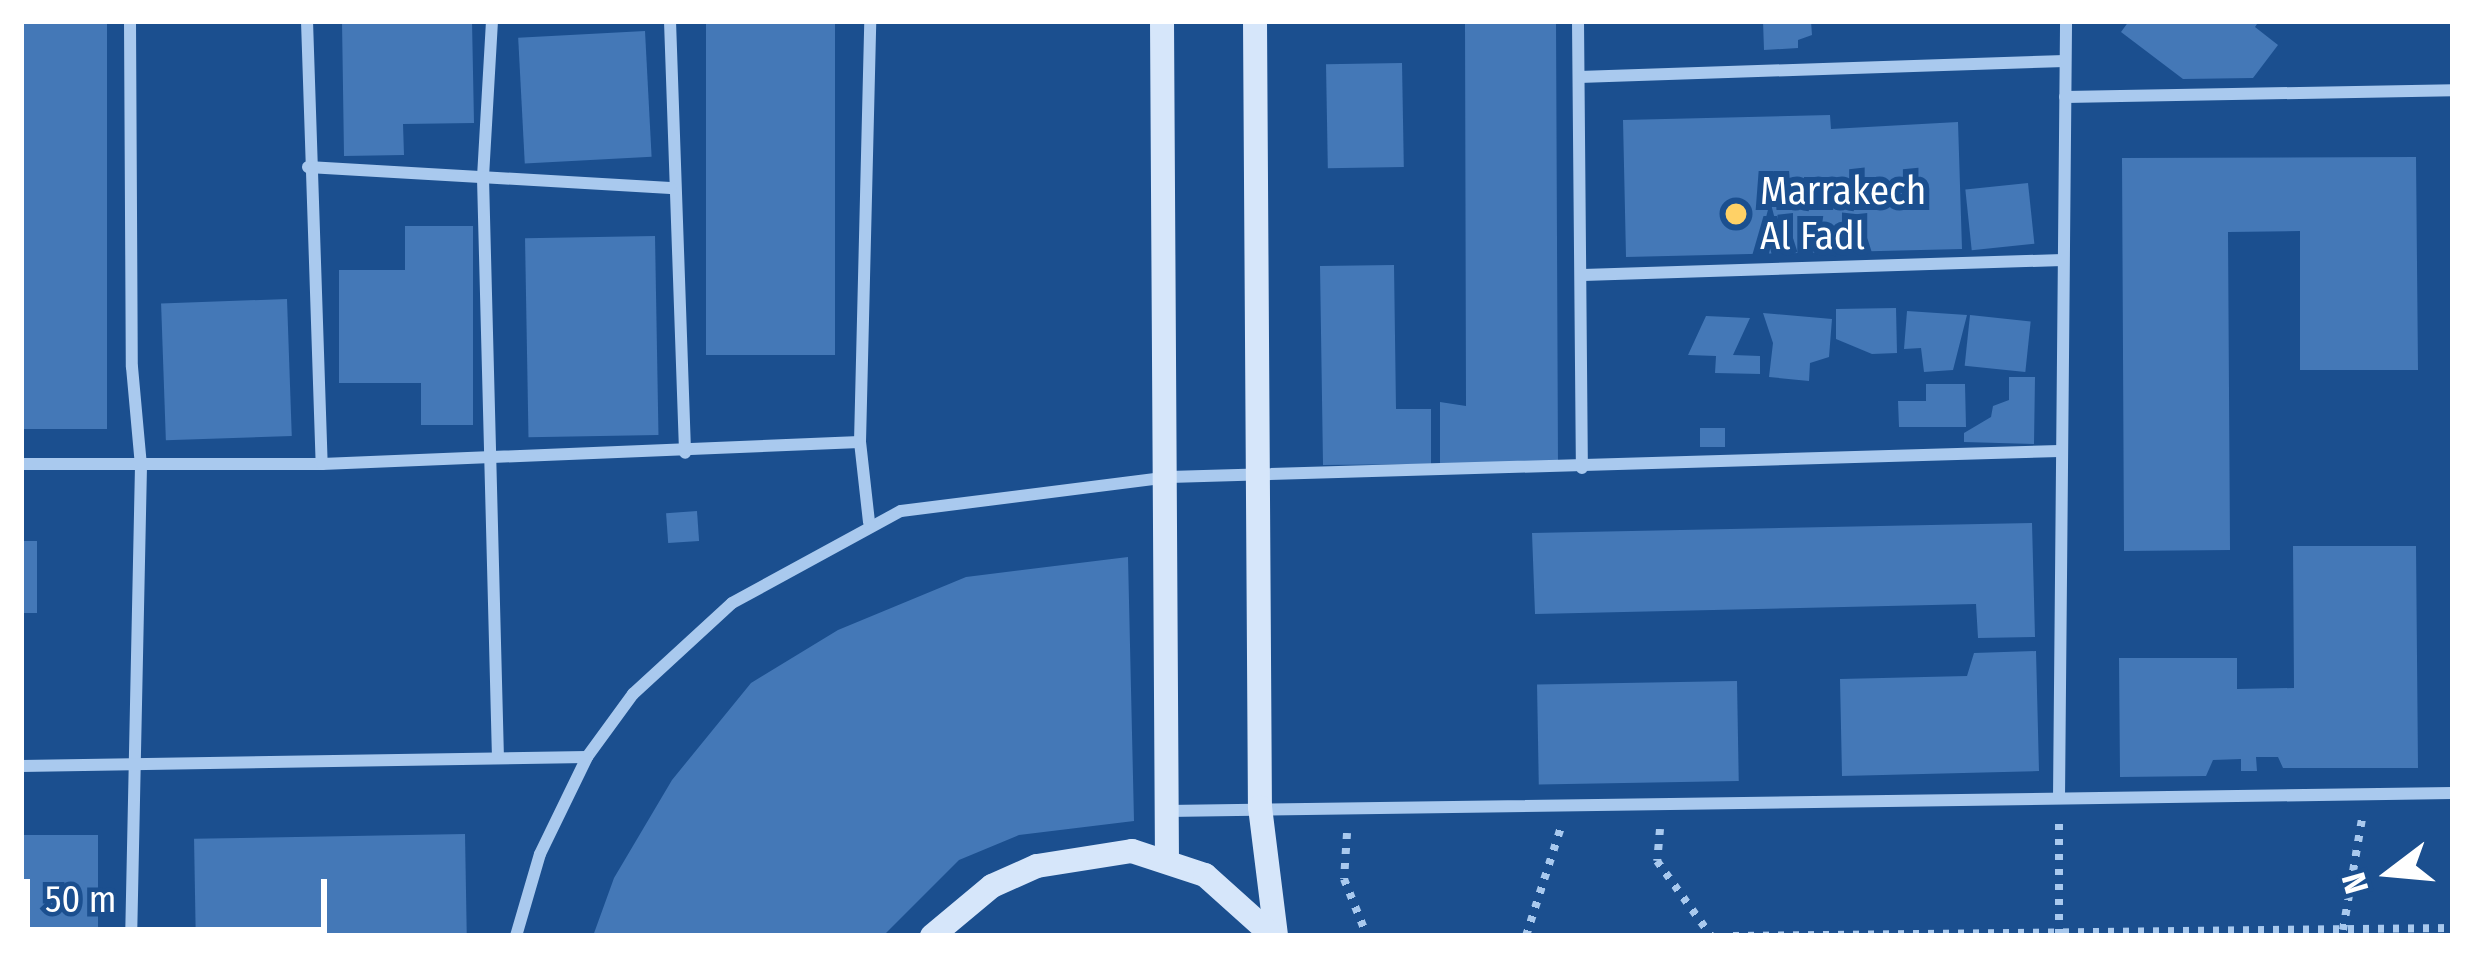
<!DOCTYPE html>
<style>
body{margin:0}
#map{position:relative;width:2474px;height:957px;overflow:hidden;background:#1b4f8f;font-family:"Fira Sans Condensed",sans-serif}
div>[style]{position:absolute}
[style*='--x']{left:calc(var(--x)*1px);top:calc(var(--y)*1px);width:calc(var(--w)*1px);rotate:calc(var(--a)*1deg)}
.building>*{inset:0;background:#4478b7;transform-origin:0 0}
.path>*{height:8px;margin-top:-4px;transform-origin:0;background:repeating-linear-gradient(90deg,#a9c9ee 0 6px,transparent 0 15px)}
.street>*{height:12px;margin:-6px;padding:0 6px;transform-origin:6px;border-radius:6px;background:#a9c9ee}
.secondary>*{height:24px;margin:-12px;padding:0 12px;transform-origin:12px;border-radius:12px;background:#d6e6fa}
.dots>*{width:33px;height:33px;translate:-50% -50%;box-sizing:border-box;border:6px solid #1b4f8f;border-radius:50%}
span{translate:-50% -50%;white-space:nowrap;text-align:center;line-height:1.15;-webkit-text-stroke:12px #1b4f8f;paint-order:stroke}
.poi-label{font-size:39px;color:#fff}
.left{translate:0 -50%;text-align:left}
.frame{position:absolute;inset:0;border:24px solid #fff;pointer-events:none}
.north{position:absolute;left:2330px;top:813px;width:120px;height:120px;-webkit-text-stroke:9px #1b4f8f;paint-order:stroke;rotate:254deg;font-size:33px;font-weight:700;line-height:48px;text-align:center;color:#fff}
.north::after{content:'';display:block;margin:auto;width:42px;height:54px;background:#fff;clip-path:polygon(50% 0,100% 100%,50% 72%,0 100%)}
.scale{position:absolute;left:24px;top:879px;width:303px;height:54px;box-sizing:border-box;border:6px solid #fff;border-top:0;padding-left:15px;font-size:36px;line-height:42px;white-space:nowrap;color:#fff;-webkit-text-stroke:9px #1b4f8f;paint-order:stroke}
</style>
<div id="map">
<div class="building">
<div style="left:21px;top:21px;width:86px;height:408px"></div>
<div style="clip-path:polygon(342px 21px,472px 21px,474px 123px,403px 124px,404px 155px,344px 156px)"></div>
<div style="left:706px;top:21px;width:129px;height:334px"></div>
<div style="clip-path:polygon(1465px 21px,1556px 21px,1558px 463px,1440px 463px,1440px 402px,1466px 406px)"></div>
<div style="clip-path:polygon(1763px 21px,1811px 21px,1812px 35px,1798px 40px,1798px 48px,1764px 50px)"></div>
<div style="clip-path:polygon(2129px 21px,2259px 21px,2255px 27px,2278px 45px,2253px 78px,2183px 79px,2121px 32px)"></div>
<div style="left:645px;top:31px;width:126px;height:127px;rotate:87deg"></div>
<div style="left:1402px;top:63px;width:104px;height:76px;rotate:89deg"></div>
<div style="clip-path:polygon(1830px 115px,1831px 129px,1958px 122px,1962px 249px,1626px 257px,1623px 120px)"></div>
<div style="clip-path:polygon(2416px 157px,2418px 370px,2300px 370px,2300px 231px,2228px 232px,2230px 550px,2124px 551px,2122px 158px)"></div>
<div style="left:2028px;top:183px;width:61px;height:63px;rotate:84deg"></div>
<div style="clip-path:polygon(405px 226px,473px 226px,473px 425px,421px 425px,421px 383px,339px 383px,339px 270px,405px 270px)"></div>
<div style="left:655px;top:236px;width:199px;height:130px;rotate:89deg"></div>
<div style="clip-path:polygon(1394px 265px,1396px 409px,1431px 409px,1431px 464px,1323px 465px,1320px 266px)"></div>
<div style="left:287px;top:299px;width:137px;height:126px;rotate:88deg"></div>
<div style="clip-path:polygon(1896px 308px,1897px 353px,1872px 354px,1836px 339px,1836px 309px)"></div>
<div style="clip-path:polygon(1907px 311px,1967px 315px,1953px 370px,1924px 372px,1921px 348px,1904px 349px)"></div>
<div style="clip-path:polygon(1763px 313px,1832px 319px,1829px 357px,1810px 363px,1809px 381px,1769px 377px,1773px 343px)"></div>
<div style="left:1970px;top:315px;width:61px;height:51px;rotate:6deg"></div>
<div style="clip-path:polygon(1706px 316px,1750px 318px,1733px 355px,1760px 356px,1760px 374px,1715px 373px,1716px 356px,1688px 355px)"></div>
<div style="clip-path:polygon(2009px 377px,2035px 377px,2034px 444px,1964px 442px,1964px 433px,1991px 417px,1993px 406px,2009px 400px)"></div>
<div style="clip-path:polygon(1926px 384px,1965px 384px,1966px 427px,1899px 427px,1898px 401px,1926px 401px)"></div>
<div style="left:1700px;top:428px;width:25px;height:19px"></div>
<div style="left:697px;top:511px;width:30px;height:31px;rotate:86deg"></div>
<div style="clip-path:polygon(2032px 523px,2035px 637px,1978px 638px,1976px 604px,1535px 614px,1532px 533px)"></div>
<div style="left:21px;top:541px;width:16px;height:72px"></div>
<div style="clip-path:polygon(2293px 546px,2416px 546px,2418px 768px,2283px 768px,2278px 757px,2256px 757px,2257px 771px,2241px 771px,2241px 759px,2213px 760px,2206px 776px,2120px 777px,2119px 658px,2237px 658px,2237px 689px,2294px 688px)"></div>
<div style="clip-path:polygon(1128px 557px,1134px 821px,1019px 835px,959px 860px,883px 936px,593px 936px,614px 878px,672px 780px,751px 683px,838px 630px,966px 577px)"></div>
<div style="clip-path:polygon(2036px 651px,2039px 771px,1842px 776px,1840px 679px,1967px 676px,1974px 653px)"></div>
<div style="left:1737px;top:681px;width:100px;height:200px;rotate:89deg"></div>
<div style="left:465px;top:834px;width:102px;height:271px;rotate:89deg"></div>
<div style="left:21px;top:835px;width:77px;height:101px"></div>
</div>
<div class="path">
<div style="--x:1660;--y:829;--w:32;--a:95"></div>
<div style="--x:1657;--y:861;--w:92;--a:54.2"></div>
<div style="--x:1347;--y:833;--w:46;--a:93.7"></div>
<div style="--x:1344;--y:879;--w:61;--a:68"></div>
<div style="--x:2343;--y:930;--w:113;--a:-80.3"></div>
<div style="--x:2059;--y:935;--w:111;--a:-90"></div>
<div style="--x:1526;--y:936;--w:114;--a:-72.2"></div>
<div style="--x:1733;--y:936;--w:720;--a:-0.64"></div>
</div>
<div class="street">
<div style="--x:130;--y:21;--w:346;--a:89.7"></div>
<div style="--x:132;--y:367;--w:99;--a:84.8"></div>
<div style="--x:141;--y:466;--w:470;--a:91.2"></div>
<div style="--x:307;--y:21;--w:443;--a:88.1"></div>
<div style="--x:492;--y:21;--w:157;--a:93.3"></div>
<div style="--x:483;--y:178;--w:580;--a:88.52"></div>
<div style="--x:670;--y:21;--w:432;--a:88"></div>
<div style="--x:1578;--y:21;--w:447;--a:89.5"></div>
<div style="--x:1579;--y:77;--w:486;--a:-1.9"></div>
<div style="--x:2065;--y:97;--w:388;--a:-1"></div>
<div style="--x:308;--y:167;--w:363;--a:3.3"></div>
<div style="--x:1583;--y:275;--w:480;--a:-1.8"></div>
<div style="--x:21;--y:464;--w:301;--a:0"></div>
<div style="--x:322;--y:464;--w:538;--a:-2.34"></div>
<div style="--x:869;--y:522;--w:81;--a:-96.4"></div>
<div style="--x:860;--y:442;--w:421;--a:-88.6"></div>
<div style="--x:21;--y:766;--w:566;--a:-0.91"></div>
<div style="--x:2059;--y:798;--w:777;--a:-89.48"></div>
<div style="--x:1167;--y:811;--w:1286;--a:-0.8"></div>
<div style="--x:516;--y:936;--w:85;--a:-73.7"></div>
<div style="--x:540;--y:854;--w:108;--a:-64.1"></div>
<div style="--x:587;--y:757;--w:78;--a:-53.9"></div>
<div style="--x:633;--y:694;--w:134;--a:-42.6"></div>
<div style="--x:732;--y:603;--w:192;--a:-28.6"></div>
<div style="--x:901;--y:511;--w:270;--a:-7.2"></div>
<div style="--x:1169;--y:477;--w:891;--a:-1.67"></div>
</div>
<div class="secondary">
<div style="--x:1162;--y:21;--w:837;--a:89.66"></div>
<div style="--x:1255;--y:21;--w:786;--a:89.64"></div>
<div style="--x:1260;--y:807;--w:130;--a:82.9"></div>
<div style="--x:932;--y:936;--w:78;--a:-39.8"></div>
<div style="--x:992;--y:886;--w:49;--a:-24"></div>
<div style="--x:1037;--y:866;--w:96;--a:-9"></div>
<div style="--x:1132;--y:851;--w:77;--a:18.2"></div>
<div style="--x:1205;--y:875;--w:91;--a:41.9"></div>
</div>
<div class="dots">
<div style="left:1736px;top:214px;background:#ffd166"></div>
</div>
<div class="poi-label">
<span class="left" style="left:1760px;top:214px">Marrakech<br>Al Fadl</span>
</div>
<div class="frame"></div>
<div class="north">N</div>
<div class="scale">50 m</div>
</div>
